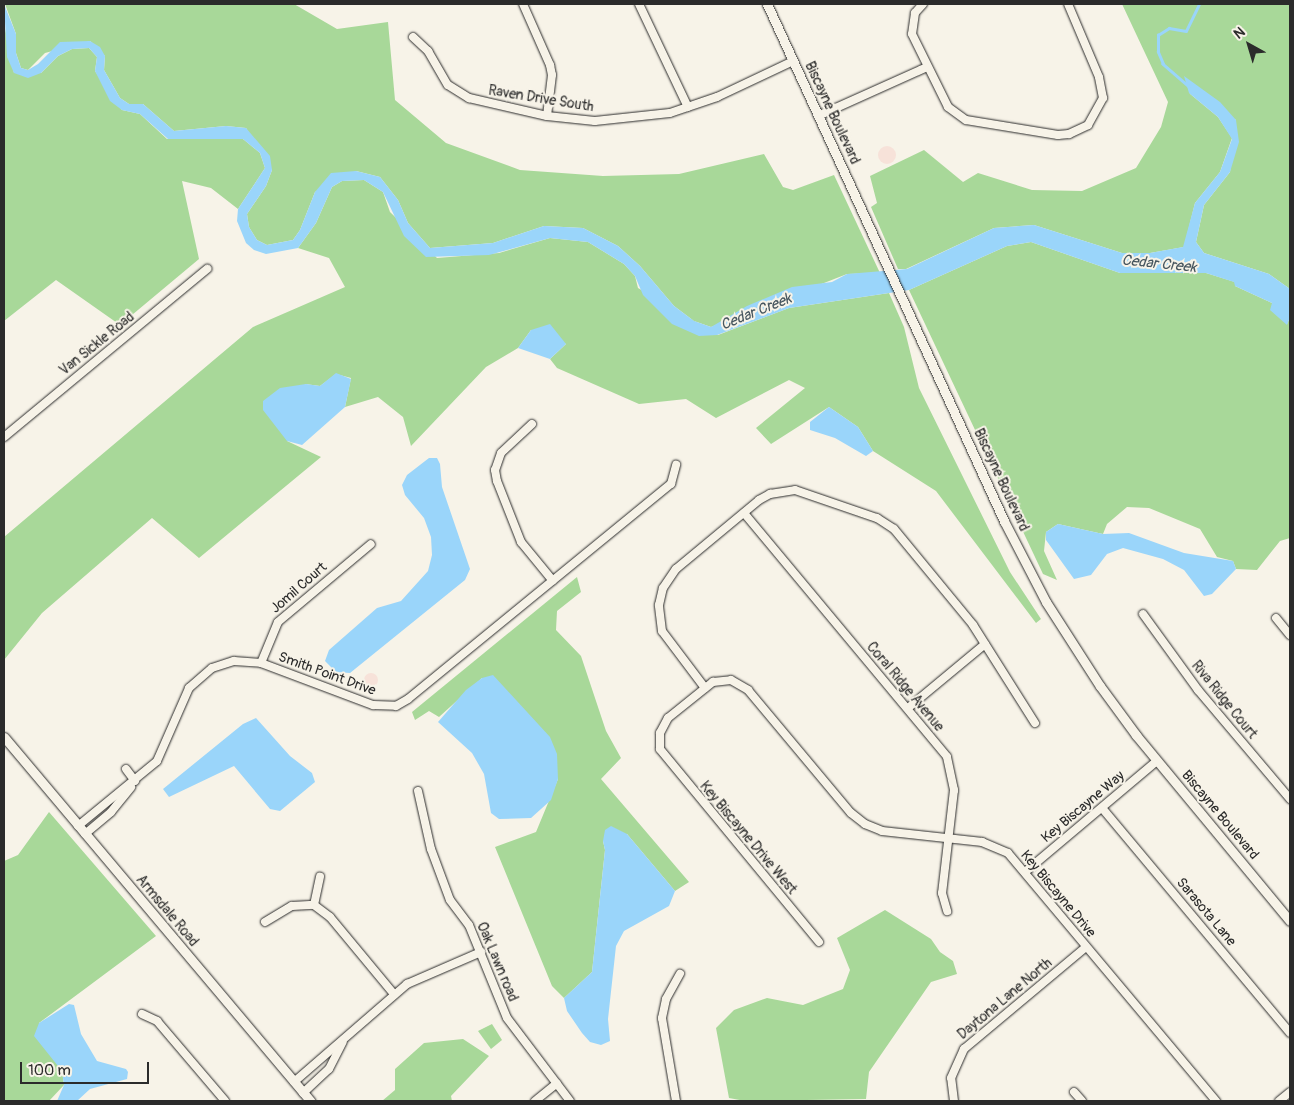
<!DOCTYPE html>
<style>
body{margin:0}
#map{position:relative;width:1294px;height:1105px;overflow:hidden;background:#f7f3e8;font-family:Pangolin,sans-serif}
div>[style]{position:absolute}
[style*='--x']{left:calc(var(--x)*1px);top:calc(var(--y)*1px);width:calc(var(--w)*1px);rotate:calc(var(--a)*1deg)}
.built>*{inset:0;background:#f7e2d9}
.round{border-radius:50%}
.green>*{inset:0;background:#a8d899}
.water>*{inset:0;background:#9ad5fa}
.stream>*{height:2.5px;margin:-1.25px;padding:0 1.25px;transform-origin:1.25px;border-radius:1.25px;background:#9ad5fa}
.roads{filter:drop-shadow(0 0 1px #2b2b2b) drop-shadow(0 0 1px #2b2b2b)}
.minor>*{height:8px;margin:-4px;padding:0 4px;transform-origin:4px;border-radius:4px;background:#f7f3e8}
.tertiary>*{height:9px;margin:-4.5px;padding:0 4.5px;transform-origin:4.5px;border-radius:4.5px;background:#f7f3e8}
span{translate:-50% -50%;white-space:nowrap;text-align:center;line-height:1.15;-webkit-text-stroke:4px #f7f3e8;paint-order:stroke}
.street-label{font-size:14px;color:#2b2b2b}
.water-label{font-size:15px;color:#47565f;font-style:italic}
.frame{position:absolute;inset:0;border:5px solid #2b2b2b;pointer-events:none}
.north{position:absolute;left:1224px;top:20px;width:50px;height:50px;-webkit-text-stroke:4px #f7f3e8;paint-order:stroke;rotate:321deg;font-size:14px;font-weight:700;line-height:20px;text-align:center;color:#2b2b2b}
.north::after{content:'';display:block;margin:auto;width:18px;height:22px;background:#2b2b2b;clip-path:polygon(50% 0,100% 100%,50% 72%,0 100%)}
.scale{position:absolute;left:20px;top:1062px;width:129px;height:22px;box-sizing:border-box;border:2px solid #2b2b2b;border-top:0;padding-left:6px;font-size:15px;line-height:18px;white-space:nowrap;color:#2b2b2b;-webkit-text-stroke:4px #f7f3e8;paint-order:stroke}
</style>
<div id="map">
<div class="built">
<div class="round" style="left:878px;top:146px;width:18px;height:18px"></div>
<div class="round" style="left:364px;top:673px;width:14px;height:14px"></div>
</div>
<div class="green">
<div style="clip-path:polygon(5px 4px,294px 4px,337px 29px,388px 22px,395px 100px,446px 143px,520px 170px,603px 176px,679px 174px,764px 154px,783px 187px,793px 190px,834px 175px,880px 273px,847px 274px,711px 327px,694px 321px,674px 306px,640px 266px,618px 246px,583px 228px,544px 226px,493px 243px,430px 248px,408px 223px,398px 200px,380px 177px,356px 171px,315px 192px,300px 230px,293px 240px,267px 245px,257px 240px,249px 227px,247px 214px,266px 186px,272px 170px,246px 128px,226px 126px,174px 131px,143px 104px,129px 104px,120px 98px,104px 70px,105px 56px,90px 41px,45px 53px,28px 70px,21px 68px,16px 53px,16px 34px)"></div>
<div style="clip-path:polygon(1122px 4px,1290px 4px,1290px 289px,1269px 274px,1204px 253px,1196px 242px,1204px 205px,1230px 172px,1236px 120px,1189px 93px,1218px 117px,1232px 138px,1220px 172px,1195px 203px,1184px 247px,1150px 253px,1122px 253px,1034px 225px,994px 228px,906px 269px,898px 269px,871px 207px,877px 203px,870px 176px,924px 150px,963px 182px,978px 173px,1032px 190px,1082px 191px,1136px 168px,1161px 127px,1168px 102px)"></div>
<div style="clip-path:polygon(4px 23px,14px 73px,41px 73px,58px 56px,72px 49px,89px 48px,97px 57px,95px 71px,122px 110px,140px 114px,167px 139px,243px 139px,260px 153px,265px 168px,238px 209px,211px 188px,182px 181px,199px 259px,120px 325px,56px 280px,4px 321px)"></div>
<div style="clip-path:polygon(364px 180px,383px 192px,390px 212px,437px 258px,499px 253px,550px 238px,588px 242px,624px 264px,635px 276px,638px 288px,718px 335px,789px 308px,889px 293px,904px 327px,919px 388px,1010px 572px,1041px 619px,1036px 623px,936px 491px,873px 451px,858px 427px,829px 407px,771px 444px,756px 428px,805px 388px,789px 380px,716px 418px,686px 399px,639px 404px,557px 368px,550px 359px,566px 344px,531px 330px,518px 348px,486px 367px,411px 446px,403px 417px,378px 397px,345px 407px,351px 378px,336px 374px,320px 386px,305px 384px,287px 441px,321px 457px,199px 558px,152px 518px,42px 613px,4px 660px,4px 537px,253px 327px,345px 287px,329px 258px,298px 248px,316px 223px,332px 187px,342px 181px)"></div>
<div style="clip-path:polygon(1031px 242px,1120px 273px,1206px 273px,1235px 282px,1235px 286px,1272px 303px,1287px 324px,1290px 317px,1290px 538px,1280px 541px,1257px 570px,1236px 569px,1233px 561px,1217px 557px,1200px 529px,1149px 508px,1127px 507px,1107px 524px,1103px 534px,1058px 524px,1046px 532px,1044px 551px,1057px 580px,1043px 574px,909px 290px,1007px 246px)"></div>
<div style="clip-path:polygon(577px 577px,581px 592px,557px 611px,556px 630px,581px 656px,606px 731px,621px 758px,601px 779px,689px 882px,675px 891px,627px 834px,603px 841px,605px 850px,592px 972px,564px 998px,552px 986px,495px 847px,536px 832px,558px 779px,482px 678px,439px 717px,429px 711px,415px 720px,412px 712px)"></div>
<div style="clip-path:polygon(49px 812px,156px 936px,39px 1023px,52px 1056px,62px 1071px,64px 1085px,49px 1101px,4px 1101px,4px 861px,18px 855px)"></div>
<div style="clip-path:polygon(885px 910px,931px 939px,940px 952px,953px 961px,957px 974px,931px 982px,869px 1072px,866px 1099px,745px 1101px,729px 1098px,716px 1028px,734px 1010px,767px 998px,803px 1005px,843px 989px,850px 970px,837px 938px)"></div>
<div style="clip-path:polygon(492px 1024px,502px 1040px,491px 1049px,478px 1031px)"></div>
<div style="clip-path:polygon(463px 1039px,489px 1056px,451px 1096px,452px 1101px,382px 1101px,395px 1090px,395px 1069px,424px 1043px)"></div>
</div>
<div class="water">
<div style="clip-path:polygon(4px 4px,16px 34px,16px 53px,21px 68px,28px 70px,38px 64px,60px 42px,90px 41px,100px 47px,105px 56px,104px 70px,120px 98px,129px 104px,143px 104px,174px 131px,226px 126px,246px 128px,270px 156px,272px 170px,266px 186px,247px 214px,249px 227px,257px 240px,267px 245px,293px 240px,300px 230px,315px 192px,331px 173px,356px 171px,380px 177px,398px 200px,408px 223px,430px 248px,493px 243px,544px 226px,583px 228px,618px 246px,640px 266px,674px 306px,694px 321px,711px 327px,747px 306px,792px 287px,832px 282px,847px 274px,907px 269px,994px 228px,1034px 225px,1122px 253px,1150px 253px,1183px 247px,1195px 203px,1220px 172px,1232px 139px,1218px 117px,1189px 93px,1184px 76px,1220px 102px,1236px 120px,1239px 142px,1230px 172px,1204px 205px,1196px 242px,1204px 253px,1269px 274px,1290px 289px,1290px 317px,1287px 325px,1270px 310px,1272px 303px,1235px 286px,1234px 282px,1206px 273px,1120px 273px,1031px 242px,1007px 246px,909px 290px,789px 308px,717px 335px,699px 336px,672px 324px,643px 295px,635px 276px,624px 264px,588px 242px,550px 238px,489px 255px,426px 257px,404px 236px,383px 192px,364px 180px,342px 181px,332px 187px,316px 223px,298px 248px,266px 254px,254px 250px,246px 243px,237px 221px,238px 209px,265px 168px,260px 153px,243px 139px,168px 139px,140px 114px,122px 110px,110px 101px,95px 71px,97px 57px,89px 48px,72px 49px,58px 56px,41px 73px,28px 78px,14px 73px,7px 57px)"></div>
<div style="clip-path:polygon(550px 324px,566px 344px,550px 359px,518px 348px,531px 330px)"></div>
<div style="clip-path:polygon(336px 373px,351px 379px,345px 407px,302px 445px,287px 441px,263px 410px,263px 401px,280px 388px,306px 384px,320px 386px)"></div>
<div style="clip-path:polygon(829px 407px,858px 427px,873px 451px,866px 456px,835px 438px,810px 430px,810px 422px)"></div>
<div style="clip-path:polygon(429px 458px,437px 458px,440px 464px,442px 487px,470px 569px,465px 580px,350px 673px,336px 672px,325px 661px,329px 650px,377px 608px,401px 601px,428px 571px,432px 555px,431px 537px,424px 518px,405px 495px,402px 485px,407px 475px)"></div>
<div style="clip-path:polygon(1058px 524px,1103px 534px,1129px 533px,1184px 553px,1233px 561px,1236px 569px,1212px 594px,1204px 596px,1184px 570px,1163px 559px,1123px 548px,1107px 554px,1091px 575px,1074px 579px,1046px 540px,1046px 532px)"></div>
<div style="clip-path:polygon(493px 675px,550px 737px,557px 754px,558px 779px,551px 800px,531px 818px,499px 819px,491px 813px,484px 774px,472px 753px,438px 722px,466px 690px,482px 678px)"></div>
<div style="clip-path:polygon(256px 718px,290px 756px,312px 773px,315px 782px,280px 811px,270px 809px,234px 766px,169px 797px,163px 789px,243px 724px)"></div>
<div style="clip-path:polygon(611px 826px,627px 834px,675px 891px,669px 906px,624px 931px,616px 946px,608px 1019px,610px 1041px,601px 1045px,590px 1042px,582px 1033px,567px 1011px,564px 998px,592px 972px,605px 850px,603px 841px,605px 830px)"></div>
<div style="clip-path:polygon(69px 1004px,74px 1005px,81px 1034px,97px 1061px,126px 1069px,128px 1072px,127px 1079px,90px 1089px,77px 1101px,57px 1101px,64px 1085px,62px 1071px,34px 1036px,39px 1023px)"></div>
</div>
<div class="stream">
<div style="--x:1189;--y:87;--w:35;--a:-139"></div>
<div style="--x:1163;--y:64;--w:13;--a:-113"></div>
<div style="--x:1158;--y:52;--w:17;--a:-90"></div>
<div style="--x:1158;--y:35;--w:13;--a:-32"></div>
<div style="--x:1169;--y:28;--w:17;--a:10"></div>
<div style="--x:1186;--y:31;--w:30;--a:-64"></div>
</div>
<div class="roads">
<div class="minor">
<div style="--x:523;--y:4;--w:67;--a:66.1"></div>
<div style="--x:550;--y:65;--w:10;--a:79"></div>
<div style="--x:552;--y:75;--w:41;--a:97"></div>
<div style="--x:639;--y:4;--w:114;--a:64.6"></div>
<div style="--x:923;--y:4;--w:12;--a:132"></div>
<div style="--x:915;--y:13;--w:21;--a:98"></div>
<div style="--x:912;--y:34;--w:81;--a:63.7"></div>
<div style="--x:948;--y:107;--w:22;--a:36"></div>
<div style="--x:966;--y:120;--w:93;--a:9.3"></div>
<div style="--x:1058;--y:135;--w:11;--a:-5"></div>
<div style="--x:1069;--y:134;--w:21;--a:-25"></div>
<div style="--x:1088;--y:125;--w:31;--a:-61"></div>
<div style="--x:1103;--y:98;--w:21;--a:-101"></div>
<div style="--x:1099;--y:77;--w:79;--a:-113"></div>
<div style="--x:413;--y:37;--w:21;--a:43"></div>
<div style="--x:428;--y:51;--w:39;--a:60"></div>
<div style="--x:448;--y:85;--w:25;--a:32"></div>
<div style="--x:469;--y:98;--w:80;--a:13"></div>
<div style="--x:547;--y:116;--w:48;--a:5.9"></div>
<div style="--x:595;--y:121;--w:75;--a:-6.1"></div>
<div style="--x:670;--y:113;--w:50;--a:-18.8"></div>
<div style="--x:717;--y:97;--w:84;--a:-25.3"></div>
<div style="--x:818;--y:116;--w:120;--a:-24.2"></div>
<div style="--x:532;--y:424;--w:42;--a:136.9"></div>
<div style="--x:501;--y:453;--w:18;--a:109"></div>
<div style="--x:495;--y:470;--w:11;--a:80"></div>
<div style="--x:497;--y:481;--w:66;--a:68.5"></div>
<div style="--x:521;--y:542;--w:50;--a:50.6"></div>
<div style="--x:4;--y:437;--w:264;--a:-39.6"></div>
<div style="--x:744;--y:513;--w:317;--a:50.2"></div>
<div style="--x:947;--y:757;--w:34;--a:78"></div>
<div style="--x:954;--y:790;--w:104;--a:96.6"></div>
<div style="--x:942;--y:893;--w:19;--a:74"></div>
<div style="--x:1143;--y:614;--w:94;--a:54.1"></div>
<div style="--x:1198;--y:690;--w:143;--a:49.8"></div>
<div style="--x:1276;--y:618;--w:22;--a:51"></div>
<div style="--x:261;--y:663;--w:44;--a:-67.5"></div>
<div style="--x:278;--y:622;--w:121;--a:-40"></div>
<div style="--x:705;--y:688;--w:71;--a:-127"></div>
<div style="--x:662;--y:631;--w:26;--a:-97"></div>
<div style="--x:659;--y:605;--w:17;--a:-77"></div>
<div style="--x:663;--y:588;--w:23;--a:-56"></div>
<div style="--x:676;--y:569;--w:108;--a:-39.7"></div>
<div style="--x:759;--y:500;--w:13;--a:-29"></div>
<div style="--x:770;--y:494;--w:25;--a:-9"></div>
<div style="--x:795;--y:490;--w:87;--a:18.9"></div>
<div style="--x:877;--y:518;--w:20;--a:33"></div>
<div style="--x:894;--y:529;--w:124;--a:50.5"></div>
<div style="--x:973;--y:625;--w:116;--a:57.7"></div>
<div style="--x:908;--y:708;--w:100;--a:-39.7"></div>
<div style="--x:126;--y:769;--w:15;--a:53"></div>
<div style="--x:418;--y:791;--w:59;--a:77.4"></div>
<div style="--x:431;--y:849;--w:54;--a:69.6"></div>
<div style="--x:450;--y:900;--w:31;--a:53"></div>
<div style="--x:469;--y:925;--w:100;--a:67.8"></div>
<div style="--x:507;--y:1018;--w:104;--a:52.8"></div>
<div style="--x:1102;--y:808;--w:293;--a:50.1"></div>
<div style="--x:78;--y:826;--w:102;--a:-39.4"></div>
<div style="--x:157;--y:761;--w:80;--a:-66.3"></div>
<div style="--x:189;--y:688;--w:30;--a:-41"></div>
<div style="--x:212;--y:668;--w:23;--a:-18"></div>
<div style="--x:234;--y:661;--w:27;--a:4"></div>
<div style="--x:261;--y:663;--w:120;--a:20.6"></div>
<div style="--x:373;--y:705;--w:23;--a:2"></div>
<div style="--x:396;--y:706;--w:14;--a:-30"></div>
<div style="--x:408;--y:699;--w:340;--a:-39.3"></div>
<div style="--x:671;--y:484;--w:20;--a:-75"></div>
<div style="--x:85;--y:834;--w:34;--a:-40"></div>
<div style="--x:111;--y:812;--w:32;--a:-51"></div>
<div style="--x:1025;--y:872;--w:172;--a:-40.1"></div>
<div style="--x:314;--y:905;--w:29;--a:-78"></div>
<div style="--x:265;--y:922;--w:31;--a:-31"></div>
<div style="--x:292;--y:906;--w:22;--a:-3"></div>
<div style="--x:314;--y:905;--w:20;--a:37"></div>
<div style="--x:330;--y:917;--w:100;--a:50.3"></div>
<div style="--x:819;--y:942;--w:250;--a:-129.5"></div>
<div style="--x:660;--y:749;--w:16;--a:-90"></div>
<div style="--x:660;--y:733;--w:17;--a:-62"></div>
<div style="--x:668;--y:718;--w:58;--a:-38.7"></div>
<div style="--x:713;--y:682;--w:18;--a:-6"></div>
<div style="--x:731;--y:680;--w:20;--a:30"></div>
<div style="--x:748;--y:690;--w:160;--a:50.1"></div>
<div style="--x:851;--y:813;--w:18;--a:38"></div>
<div style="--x:865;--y:824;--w:18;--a:22"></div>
<div style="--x:882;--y:831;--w:101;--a:6.3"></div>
<div style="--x:982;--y:842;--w:28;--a:23"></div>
<div style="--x:1008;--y:853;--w:324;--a:50"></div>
<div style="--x:142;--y:1014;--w:17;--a:25"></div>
<div style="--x:157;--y:1021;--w:105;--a:49.6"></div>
<div style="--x:294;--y:1082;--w:150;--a:-40.9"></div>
<div style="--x:407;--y:984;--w:81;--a:-23.4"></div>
<div style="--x:1074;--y:1092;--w:12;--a:48"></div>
<div style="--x:303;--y:1093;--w:35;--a:-43"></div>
<div style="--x:329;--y:1069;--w:30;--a:-63"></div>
<div style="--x:535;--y:1101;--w:28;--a:-39"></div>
<div style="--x:676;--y:1101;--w:84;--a:-99.6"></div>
<div style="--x:662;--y:1018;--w:19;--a:-78"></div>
<div style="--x:666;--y:999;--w:29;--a:-61"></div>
<div style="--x:954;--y:1101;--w:23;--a:-97"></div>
<div style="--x:951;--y:1078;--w:32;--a:-66"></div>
<div style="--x:964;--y:1049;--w:159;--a:-39.9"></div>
<div style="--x:1279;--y:1101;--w:14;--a:-39"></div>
</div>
<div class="tertiary">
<div style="--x:767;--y:4;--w:569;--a:65.37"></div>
<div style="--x:1004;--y:521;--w:91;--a:62.6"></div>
<div style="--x:1046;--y:602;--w:100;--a:57.3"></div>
<div style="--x:1100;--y:686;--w:61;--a:53.7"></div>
<div style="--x:1136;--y:735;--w:241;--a:50.4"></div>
<div style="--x:4;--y:737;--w:476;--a:49.9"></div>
</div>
</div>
<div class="street-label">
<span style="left:541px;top:99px;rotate:9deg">Raven Drive South</span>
<span style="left:832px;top:113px;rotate:65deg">Biscayne Boulevard</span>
<span style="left:97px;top:344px;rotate:-39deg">Van Sickle Road</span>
<span style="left:1001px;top:480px;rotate:65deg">Biscayne Boulevard</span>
<span style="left:299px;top:588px;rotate:-41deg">Jomil Court</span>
<span style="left:327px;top:674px;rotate:20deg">Smith Point Drive</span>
<span style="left:905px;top:687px;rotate:50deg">Coral Ridge Avenue</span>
<span style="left:1224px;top:700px;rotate:51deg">Riva Ridge Court</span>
<span style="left:1083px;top:807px;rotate:-40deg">Key Biscayne Way</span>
<span style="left:1220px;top:815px;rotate:50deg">Biscayne Boulevard</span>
<span style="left:748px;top:838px;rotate:50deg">Key Biscayne Drive West</span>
<span style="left:1058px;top:894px;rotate:50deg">Key Biscayne Drive</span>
<span style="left:167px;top:911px;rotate:50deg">Armsdale Road</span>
<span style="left:1206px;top:912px;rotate:50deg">Sarasota Lane</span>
<span style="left:497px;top:962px;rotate:67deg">Oak Lawn road</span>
<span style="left:1005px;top:999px;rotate:-40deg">Daytona Lane North</span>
</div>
<div class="water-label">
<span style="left:1159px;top:264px;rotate:6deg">Cedar Creek</span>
<span style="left:756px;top:312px;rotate:-22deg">Cedar Creek</span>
</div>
<div class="frame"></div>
<div class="north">N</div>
<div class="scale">100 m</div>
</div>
